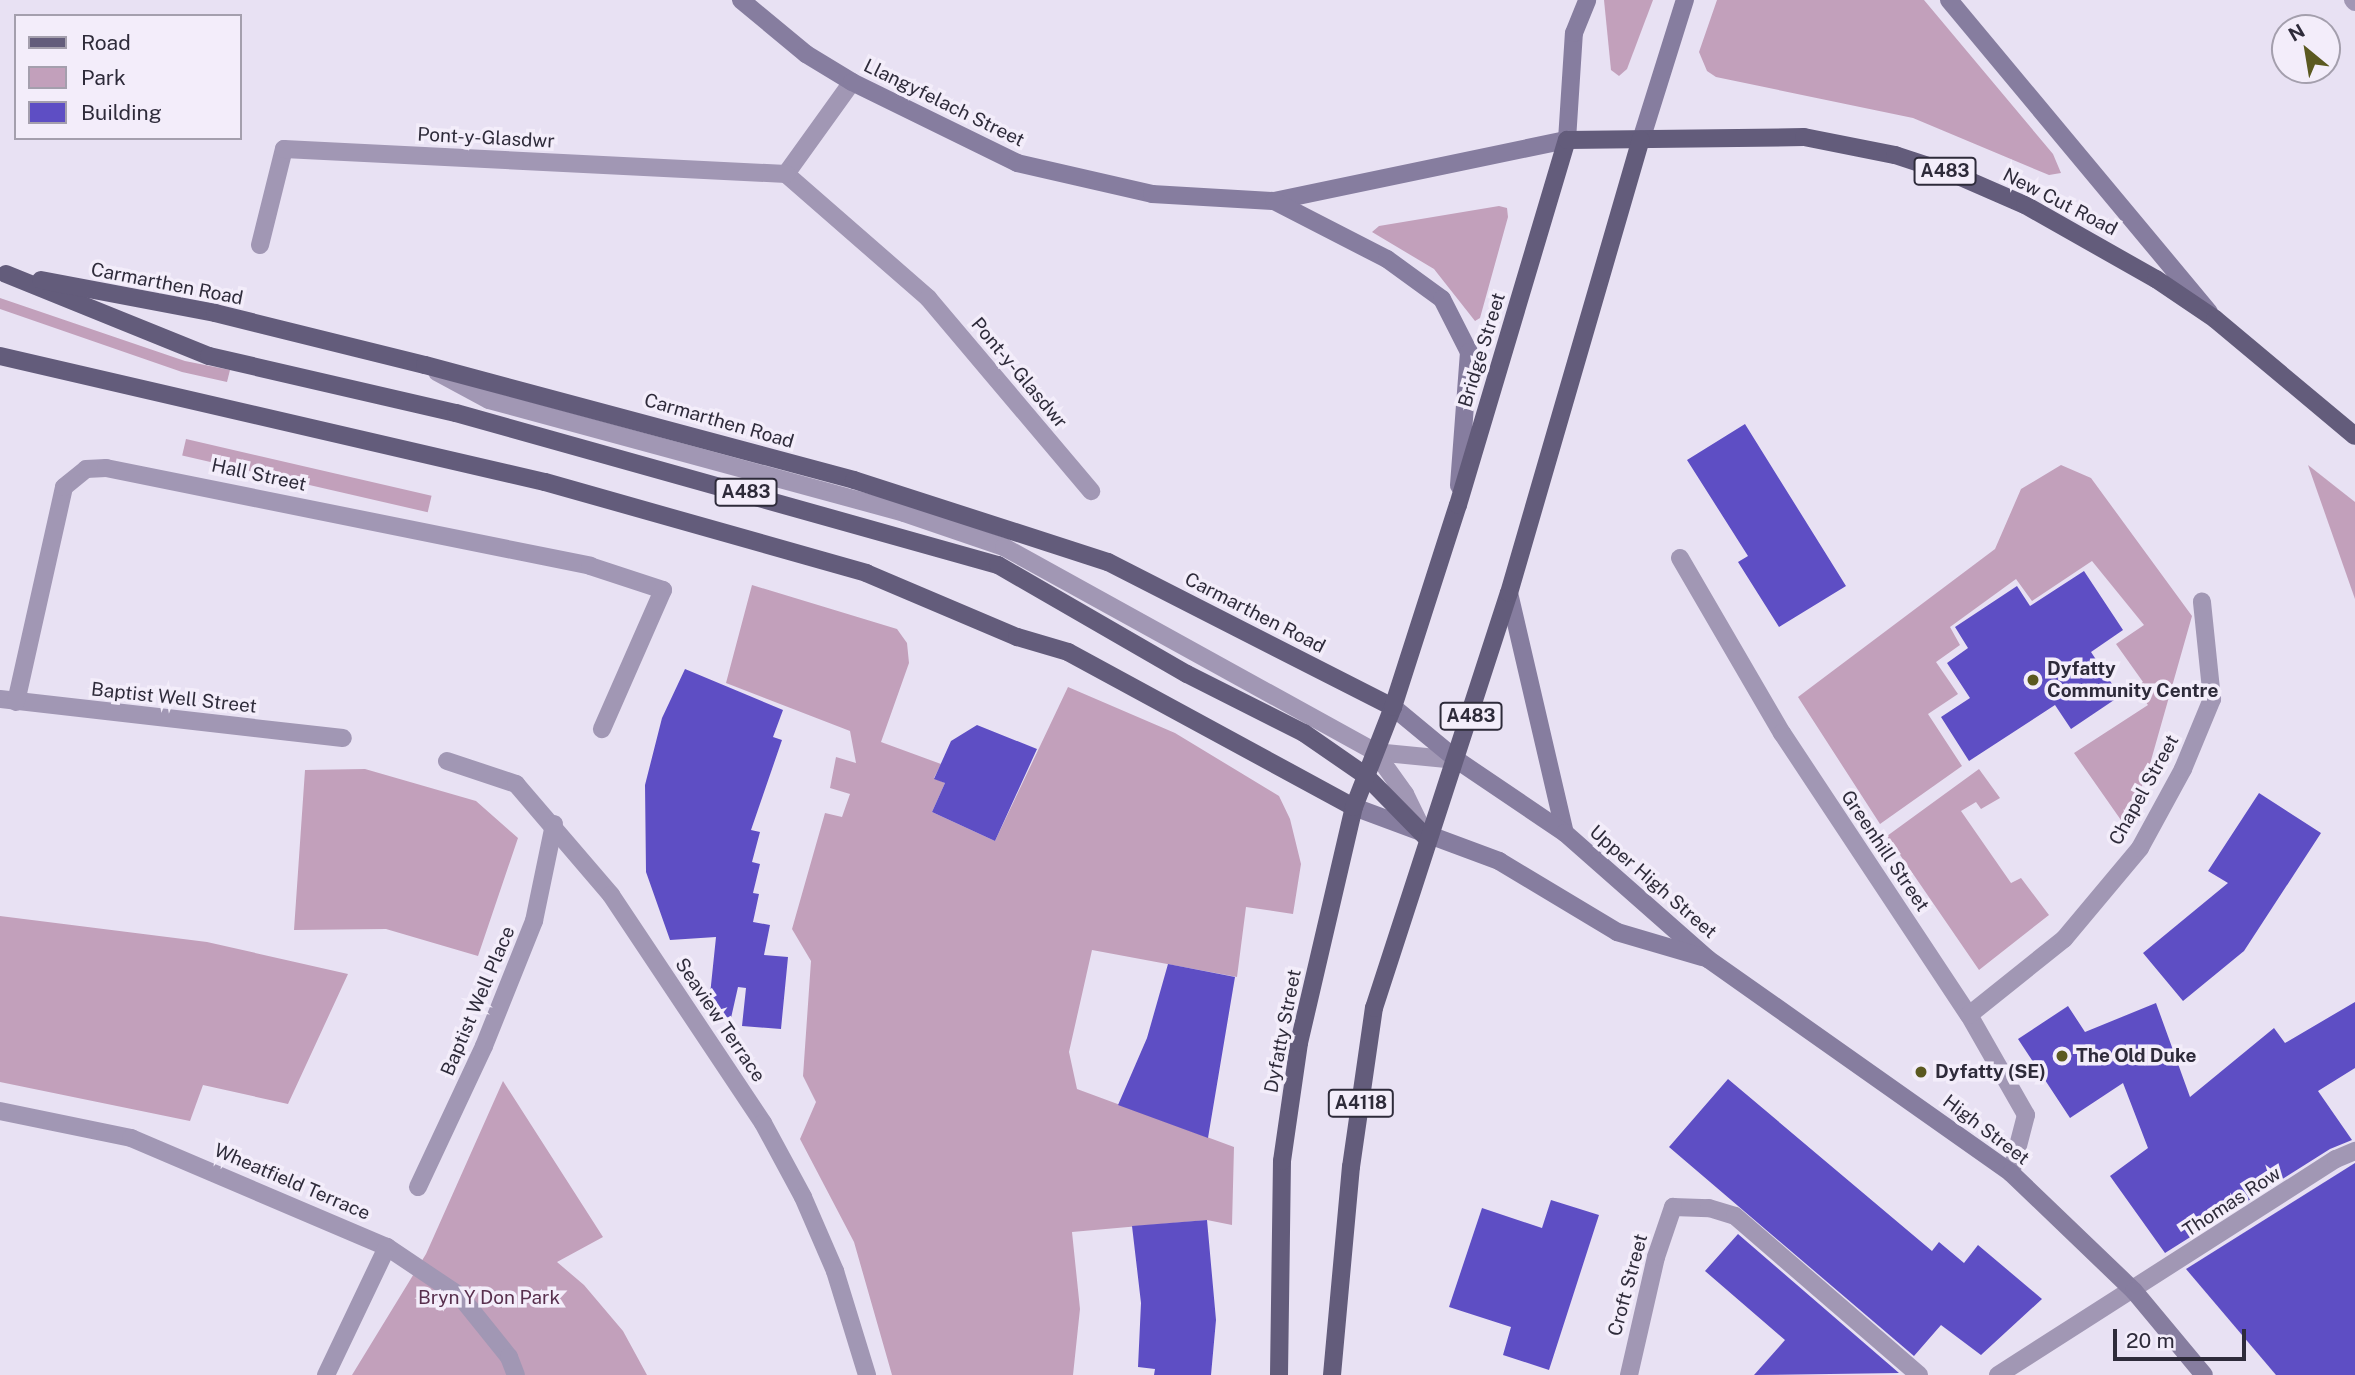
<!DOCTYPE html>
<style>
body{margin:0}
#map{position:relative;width:2355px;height:1375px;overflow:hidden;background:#e8e1f3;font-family:"Public Sans",sans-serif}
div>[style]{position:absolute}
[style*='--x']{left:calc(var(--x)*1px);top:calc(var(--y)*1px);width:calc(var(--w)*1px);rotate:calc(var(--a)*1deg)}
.green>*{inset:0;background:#c2a0bb;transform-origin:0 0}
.building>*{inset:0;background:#5e4ec4}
.service>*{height:18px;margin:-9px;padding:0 9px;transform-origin:9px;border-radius:9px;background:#a197b4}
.minor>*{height:18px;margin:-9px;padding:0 9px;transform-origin:9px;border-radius:9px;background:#a197b4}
.secondary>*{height:18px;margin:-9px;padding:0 9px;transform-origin:9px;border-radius:9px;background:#867d9f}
.primary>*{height:18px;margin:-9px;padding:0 9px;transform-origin:9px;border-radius:9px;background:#635c7b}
.dots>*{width:19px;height:19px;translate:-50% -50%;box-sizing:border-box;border:4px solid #f3edfa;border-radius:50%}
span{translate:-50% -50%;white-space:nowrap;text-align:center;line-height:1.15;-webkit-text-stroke:7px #f3edfa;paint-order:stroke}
.shield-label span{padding:2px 5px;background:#f3edfa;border:2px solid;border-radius:5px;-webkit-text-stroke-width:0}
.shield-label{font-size:18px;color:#2e2b3a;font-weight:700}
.street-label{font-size:19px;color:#2e2b3a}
.poi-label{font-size:19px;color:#2e2b3a;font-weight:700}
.left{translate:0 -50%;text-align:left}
.park-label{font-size:19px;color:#582f4d}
.legend{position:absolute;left:14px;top:14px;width:228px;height:126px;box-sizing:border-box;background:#f3edfa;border:2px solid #a49fad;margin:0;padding:9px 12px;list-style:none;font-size:21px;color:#2e2b3a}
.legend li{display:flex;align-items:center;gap:14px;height:35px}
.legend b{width:35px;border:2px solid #a49fad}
.north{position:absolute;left:2271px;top:14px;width:70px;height:70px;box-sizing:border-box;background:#f3edfa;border:2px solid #a49fad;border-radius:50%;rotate:330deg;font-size:19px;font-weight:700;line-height:28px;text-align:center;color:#2e2b3a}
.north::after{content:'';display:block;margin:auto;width:24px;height:32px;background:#5b5920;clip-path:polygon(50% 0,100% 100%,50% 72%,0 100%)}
.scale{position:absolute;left:2113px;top:1329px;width:133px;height:32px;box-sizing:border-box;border:4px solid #2e2b3a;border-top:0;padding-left:9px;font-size:21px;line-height:24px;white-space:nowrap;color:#2e2b3a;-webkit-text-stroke:5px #f3edfa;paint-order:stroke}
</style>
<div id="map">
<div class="green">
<div style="clip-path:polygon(1604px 0,1653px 0,1627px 69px,1619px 76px,1611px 70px)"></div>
<div style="clip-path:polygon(1717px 0,1924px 0,2053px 154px,2061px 173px,2049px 175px,1913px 118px,1716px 77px,1707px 71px,1699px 52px)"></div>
<div style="clip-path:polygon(1499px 206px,1507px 208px,1508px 217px,1480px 318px,1475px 321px,1434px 269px,1372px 232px,1379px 226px)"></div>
<div style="clip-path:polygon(0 298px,185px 361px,230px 370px,227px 382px,182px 372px,0 309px)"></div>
<div style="left:186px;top:439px;width:252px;height:17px;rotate:13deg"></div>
<div style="clip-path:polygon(2061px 465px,2091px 478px,2192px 616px,2146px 778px,2123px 823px,2074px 753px,2148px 705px,2135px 688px,2143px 682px,2116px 644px,2144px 625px,2092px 561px,2032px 601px,2016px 579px,1950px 627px,1960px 645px,1936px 662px,1958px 694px,1928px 714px,1962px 766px,1880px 824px,1798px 697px,1995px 549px,2021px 489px)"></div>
<div style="clip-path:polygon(2308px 465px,2355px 502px,2355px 599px)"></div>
<div style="clip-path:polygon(752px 585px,897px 629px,907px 643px,909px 663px,881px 742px,941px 764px,934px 778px,945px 783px,932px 812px,995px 841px,1068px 687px,1175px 733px,1279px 796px,1290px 819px,1301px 864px,1293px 914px,1246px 907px,1237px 977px,1092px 950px,1069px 1052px,1077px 1089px,1234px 1147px,1232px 1225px,1207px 1220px,1072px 1232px,1080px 1309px,1073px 1375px,892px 1375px,854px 1242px,800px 1139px,816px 1102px,803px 1076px,811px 961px,792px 929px,825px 813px,842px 817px,850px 794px,830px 788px,836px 757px,856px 763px,850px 731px,726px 683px)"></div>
<div style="clip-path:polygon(365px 769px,476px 801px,518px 838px,478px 956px,386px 929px,294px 930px,305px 770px)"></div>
<div style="clip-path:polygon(1979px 769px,2000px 798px,1981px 809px,1976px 802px,1961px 811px,2011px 883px,2021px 878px,2049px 915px,1979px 970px,1887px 836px)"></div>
<div style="clip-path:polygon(0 916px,207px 942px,348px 974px,288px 1104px,203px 1085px,190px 1121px,0 1082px)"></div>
<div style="clip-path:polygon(503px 1081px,603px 1237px,557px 1262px,584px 1285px,623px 1331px,647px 1375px,352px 1375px,426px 1254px)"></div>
</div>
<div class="building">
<div style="clip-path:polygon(1745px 424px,1846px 586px,1779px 627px,1738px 562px,1748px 556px,1687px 460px)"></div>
<div style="clip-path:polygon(2084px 571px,2123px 630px,2091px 652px,2120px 696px,2071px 729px,2055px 705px,1969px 761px,1941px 717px,1970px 698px,1947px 663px,1968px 648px,1955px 627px,2017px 586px,2030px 606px)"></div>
<div style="clip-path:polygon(685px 669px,783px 710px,773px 737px,782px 740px,751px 830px,760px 832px,752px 862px,760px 864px,753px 893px,759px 894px,753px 922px,770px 925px,764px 955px,788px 957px,781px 1029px,742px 1026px,746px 988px,738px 987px,731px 1018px,708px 1014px,716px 937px,670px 940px,646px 872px,645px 785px,662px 718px)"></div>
<div style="clip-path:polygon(977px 725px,1037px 749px,995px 841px,932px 812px,945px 783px,934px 779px,951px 741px)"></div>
<div style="clip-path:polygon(2259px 793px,2321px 833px,2244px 951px,2183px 1001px,2143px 953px,2228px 883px,2208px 871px)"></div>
<div style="clip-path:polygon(1168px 964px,1235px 977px,1208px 1138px,1118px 1105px,1147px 1038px)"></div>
<div style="clip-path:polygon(2355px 1002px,2355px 1068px,2318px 1091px,2352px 1140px,2330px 1149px,2165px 1253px,2110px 1176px,2148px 1148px,2123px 1083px,2070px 1118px,2018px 1039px,2068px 1006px,2085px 1032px,2156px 1003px,2190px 1097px,2274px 1028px,2285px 1043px)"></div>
<div style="clip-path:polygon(1728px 1079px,1932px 1251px,1939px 1242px,1964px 1263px,1978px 1245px,2042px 1299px,1981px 1355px,1941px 1325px,1914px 1356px,1669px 1147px)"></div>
<div style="clip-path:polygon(2355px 1163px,2355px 1375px,2276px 1375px,2186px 1269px)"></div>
<div style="clip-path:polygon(1551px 1200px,1599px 1215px,1549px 1370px,1503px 1355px,1511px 1327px,1449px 1307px,1482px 1208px,1542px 1228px)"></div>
<div style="clip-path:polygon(1207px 1220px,1216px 1320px,1211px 1375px,1154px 1375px,1155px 1369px,1138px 1367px,1141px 1303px,1132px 1226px)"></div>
<div style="clip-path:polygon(1738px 1234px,1899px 1373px,1754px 1375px,1785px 1340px,1705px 1271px)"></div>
</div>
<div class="service">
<div style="--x:437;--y:372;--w:59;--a:28.3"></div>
<div style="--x:489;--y:400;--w:430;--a:15.2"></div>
<div style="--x:904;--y:513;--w:106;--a:18.8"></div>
<div style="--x:1004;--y:547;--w:424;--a:28.9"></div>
<div style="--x:1375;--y:752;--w:82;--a:5.6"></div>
<div style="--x:1375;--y:752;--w:52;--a:54.5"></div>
<div style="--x:1405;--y:794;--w:43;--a:64"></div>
<div style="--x:1673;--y:1207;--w:36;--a:2"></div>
<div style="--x:1709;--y:1208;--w:27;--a:17"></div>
<div style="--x:1735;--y:1216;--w:243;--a:40.8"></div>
</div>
<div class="minor">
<div style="--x:2353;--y:0;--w:3;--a:45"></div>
<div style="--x:852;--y:82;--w:113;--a:125.7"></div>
<div style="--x:786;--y:174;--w:189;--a:41.1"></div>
<div style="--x:928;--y:298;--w:253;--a:49.8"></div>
<div style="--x:260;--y:245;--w:99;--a:-76"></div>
<div style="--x:284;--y:149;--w:503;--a:2.85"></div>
<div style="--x:1680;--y:558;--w:203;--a:59.8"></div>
<div style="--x:1782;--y:733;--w:338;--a:56.5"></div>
<div style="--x:1969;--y:1015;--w:115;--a:60.3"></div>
<div style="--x:2026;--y:1115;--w:60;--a:104.5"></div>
<div style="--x:0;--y:699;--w:345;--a:6.5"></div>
<div style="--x:16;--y:702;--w:220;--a:-77.4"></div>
<div style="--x:64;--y:487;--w:28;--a:-39"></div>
<div style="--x:86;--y:469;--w:20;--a:-3"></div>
<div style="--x:106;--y:468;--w:494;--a:11.4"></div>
<div style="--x:590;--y:566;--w:77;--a:18.2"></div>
<div style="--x:663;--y:590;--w:152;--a:113.7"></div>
<div style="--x:447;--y:761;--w:73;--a:18.4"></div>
<div style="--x:516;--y:784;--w:146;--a:49.4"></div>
<div style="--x:611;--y:895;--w:274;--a:56.3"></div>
<div style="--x:763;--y:1123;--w:84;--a:61.6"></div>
<div style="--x:803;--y:1197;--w:81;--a:66.6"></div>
<div style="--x:835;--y:1271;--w:109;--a:72.9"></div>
<div style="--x:1969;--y:1015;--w:122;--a:-38.7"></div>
<div style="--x:2064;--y:939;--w:119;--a:-50.1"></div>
<div style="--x:2140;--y:848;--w:90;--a:-61.4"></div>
<div style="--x:2183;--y:769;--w:76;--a:-67.5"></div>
<div style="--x:2212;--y:699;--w:98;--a:-95.9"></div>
<div style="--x:0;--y:1111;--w:134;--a:11.6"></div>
<div style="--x:131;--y:1138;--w:278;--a:23.1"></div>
<div style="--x:387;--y:1247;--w:88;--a:33.9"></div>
<div style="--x:460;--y:1296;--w:78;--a:51.2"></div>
<div style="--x:509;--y:1357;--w:19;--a:69"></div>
<div style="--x:418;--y:1187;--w:156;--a:-64.9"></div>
<div style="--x:484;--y:1046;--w:135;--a:-68.2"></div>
<div style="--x:534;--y:921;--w:99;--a:-78.3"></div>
<div style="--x:326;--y:1375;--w:142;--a:-64.5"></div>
<div style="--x:1629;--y:1375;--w:121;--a:-77.1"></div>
<div style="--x:1656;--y:1257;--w:53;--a:-71.2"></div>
<div style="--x:1998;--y:1375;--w:401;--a:-32.6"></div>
<div style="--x:2336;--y:1159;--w:21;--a:-23"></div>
</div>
<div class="secondary">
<div style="--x:741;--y:0;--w:85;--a:39.7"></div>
<div style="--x:806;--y:54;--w:54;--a:31.3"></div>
<div style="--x:852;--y:82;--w:184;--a:26.1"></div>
<div style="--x:1017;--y:163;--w:139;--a:12.9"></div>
<div style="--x:1152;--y:194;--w:122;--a:3.3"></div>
<div style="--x:1274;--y:201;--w:299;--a:-11.8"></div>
<div style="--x:1567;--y:140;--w:107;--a:-86.3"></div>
<div style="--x:1574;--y:33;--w:35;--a:-68"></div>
<div style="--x:1949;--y:0;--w:406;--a:50.2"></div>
<div style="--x:1641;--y:140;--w:147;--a:-72.6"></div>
<div style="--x:1274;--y:201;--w:127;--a:27.2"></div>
<div style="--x:1387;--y:259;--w:68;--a:36"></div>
<div style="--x:1442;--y:299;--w:59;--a:63"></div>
<div style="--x:1469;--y:352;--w:134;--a:94.3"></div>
<div style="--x:1509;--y:593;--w:246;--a:76.9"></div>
<div style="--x:1393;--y:707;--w:83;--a:39.6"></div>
<div style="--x:1457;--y:760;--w:130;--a:34.1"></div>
<div style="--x:1565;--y:833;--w:191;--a:41.4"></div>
<div style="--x:1708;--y:959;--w:371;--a:35.2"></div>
<div style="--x:2011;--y:1173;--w:170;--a:43.8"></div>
<div style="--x:2134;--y:1291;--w:109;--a:50.2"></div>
<div style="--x:1354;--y:807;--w:155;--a:20.4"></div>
<div style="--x:1499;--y:861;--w:138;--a:31"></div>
<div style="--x:1617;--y:932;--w:89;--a:16.4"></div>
</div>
<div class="primary">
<div style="--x:6;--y:274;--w:219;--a:22"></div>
<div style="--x:209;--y:356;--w:253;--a:13"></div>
<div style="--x:456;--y:413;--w:563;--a:15.67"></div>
<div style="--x:998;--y:565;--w:218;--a:30"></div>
<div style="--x:1187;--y:674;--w:131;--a:26.8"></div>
<div style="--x:1304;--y:733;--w:75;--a:34.7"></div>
<div style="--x:1366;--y:776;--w:86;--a:45.5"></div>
<div style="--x:41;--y:280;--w:177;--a:10.7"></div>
<div style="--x:215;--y:313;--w:216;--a:13.9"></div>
<div style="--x:425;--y:365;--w:444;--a:15"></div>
<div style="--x:854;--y:480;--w:267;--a:17.9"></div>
<div style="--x:1108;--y:562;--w:320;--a:27"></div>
<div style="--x:0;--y:356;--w:559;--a:13.02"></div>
<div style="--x:545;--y:482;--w:334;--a:15.8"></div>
<div style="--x:866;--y:573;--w:164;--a:23"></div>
<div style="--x:1017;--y:637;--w:53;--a:16.4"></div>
<div style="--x:1068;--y:652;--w:325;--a:28.5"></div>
<div style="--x:1279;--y:1375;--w:214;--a:-89.2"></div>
<div style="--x:1282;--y:1161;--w:119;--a:-81.8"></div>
<div style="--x:1299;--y:1043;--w:242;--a:-76.9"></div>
<div style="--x:1354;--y:807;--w:107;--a:-68.7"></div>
<div style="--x:1393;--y:707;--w:212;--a:-72.2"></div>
<div style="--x:1458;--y:505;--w:381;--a:-73.4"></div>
<div style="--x:1567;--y:140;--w:237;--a:-0.7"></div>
<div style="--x:1804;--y:137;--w:93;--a:11.2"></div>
<div style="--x:1895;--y:155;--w:64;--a:18.2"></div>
<div style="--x:1956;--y:175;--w:75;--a:23.5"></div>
<div style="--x:2025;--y:205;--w:150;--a:29.5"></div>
<div style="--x:2156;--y:279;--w:71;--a:34.1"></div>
<div style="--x:2215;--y:319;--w:182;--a:39.9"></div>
<div style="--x:1332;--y:1375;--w:209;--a:-84.8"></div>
<div style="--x:1351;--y:1167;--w:161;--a:-81.8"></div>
<div style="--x:1374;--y:1008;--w:436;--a:-72"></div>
<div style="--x:1509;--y:593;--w:472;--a:-73.8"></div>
</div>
<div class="dots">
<div style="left:2033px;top:680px;background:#5b5920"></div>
<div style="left:2062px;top:1056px;background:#5b5920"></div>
<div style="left:1921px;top:1072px;background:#5b5920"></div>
</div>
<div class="shield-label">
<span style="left:1945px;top:171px">A483</span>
<span style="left:746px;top:492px">A483</span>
<span style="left:1471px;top:716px">A483</span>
<span style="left:1361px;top:1103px">A4118</span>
</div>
<div class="street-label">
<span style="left:944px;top:103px;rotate:26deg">Llangyfelach Street</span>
<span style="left:486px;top:138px;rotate:3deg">Pont-y-Glasdwr</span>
<span style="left:2060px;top:202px;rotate:27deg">New Cut Road</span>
<span style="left:167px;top:284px;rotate:11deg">Carmarthen Road</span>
<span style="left:1482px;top:350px;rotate:-73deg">Bridge Street</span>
<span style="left:1019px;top:373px;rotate:50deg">Pont-y-Glasdwr</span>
<span style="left:719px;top:421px;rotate:16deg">Carmarthen Road</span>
<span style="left:259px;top:475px;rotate:12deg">Hall Street</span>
<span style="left:1255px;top:613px;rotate:27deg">Carmarthen Road</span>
<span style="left:174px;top:698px;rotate:6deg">Baptist Well Street</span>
<span style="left:2144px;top:790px;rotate:-61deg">Chapel Street</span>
<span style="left:1885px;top:851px;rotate:56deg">Greenhill Street</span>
<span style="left:1653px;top:882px;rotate:41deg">Upper High Street</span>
<span style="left:478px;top:1001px;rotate:-67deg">Baptist Well Place</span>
<span style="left:720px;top:1020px;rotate:56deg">Seaview Terrace</span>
<span style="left:1283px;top:1031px;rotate:-79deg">Dyfatty Street</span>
<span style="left:1986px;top:1130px;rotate:37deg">High Street</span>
<span style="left:292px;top:1182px;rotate:23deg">Wheatfield Terrace</span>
<span style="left:2232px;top:1202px;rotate:-33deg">Thomas Row</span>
<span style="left:1628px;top:1285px;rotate:-75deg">Croft Street</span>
</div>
<div class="poi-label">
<span class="left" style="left:2047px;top:680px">Dyfatty<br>Community Centre</span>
<span class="left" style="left:2076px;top:1056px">The Old Duke</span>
<span class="left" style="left:1935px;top:1072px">Dyfatty (SE)</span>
</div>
<div class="park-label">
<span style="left:489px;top:1298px">Bryn Y Don Park</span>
</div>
<ul class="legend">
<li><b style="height:9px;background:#635c7b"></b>Road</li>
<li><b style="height:19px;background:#c2a0bb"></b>Park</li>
<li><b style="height:19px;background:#5e4ec4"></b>Building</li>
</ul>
<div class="north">N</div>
<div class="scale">20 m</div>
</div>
